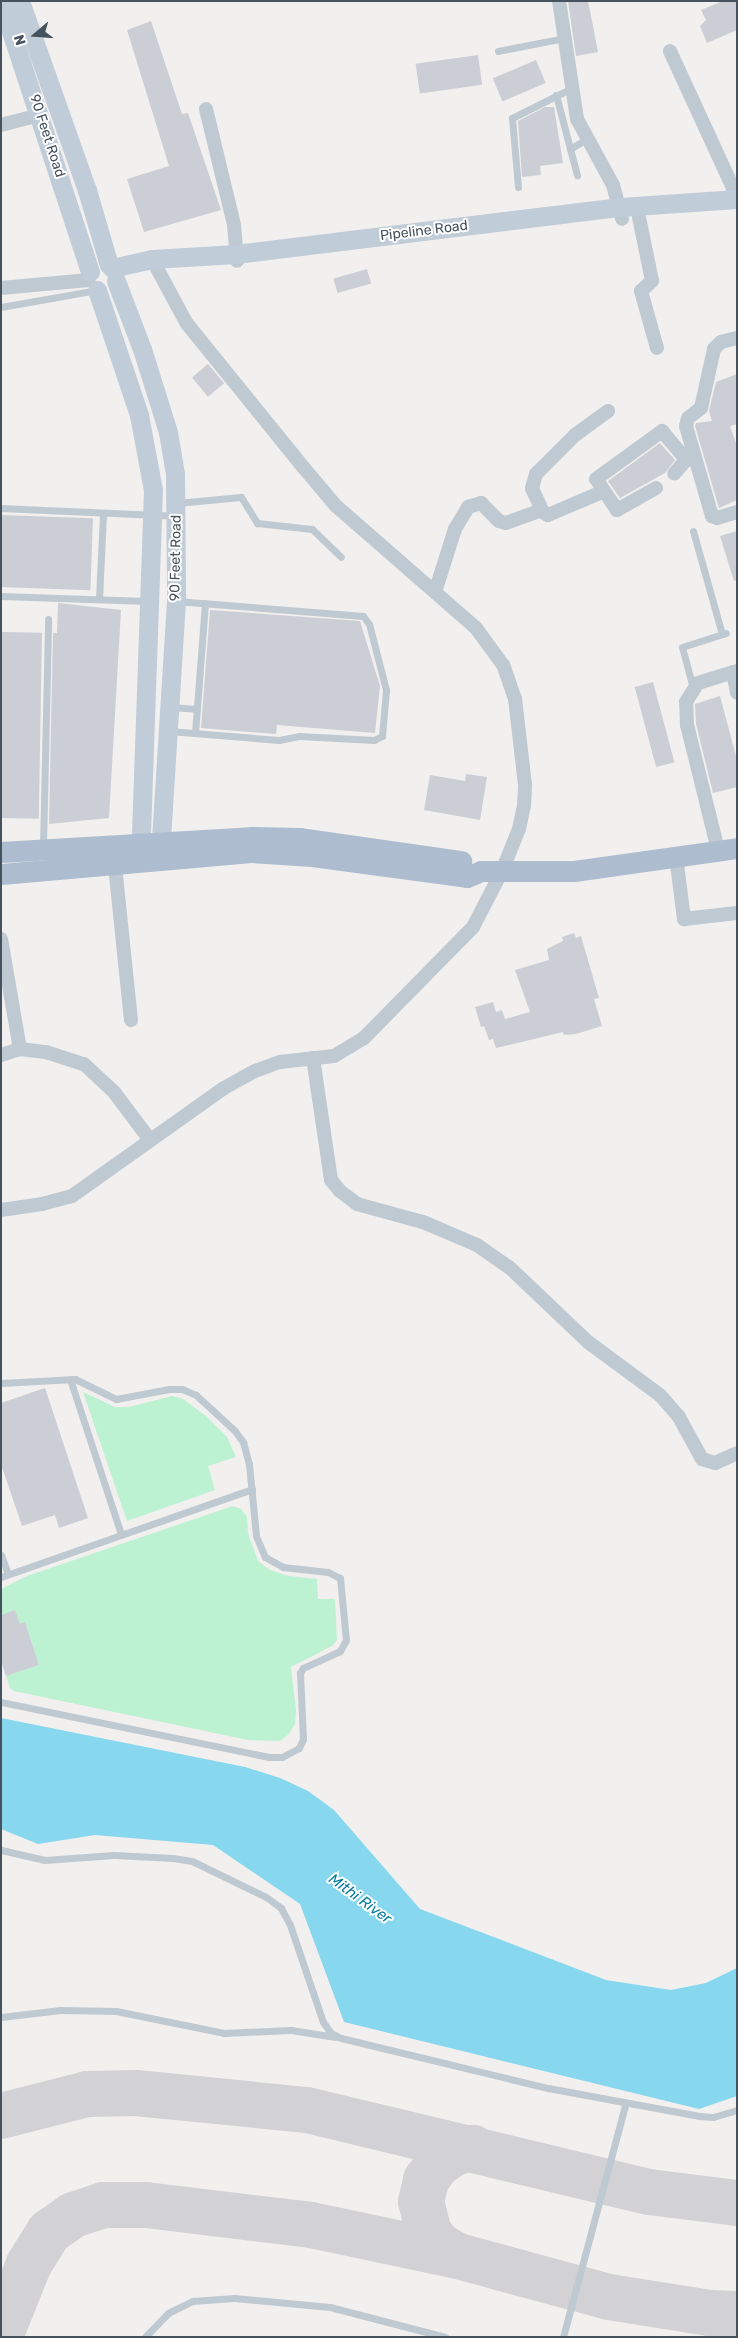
<!DOCTYPE html>
<style>
body{margin:0}
#map{position:relative;width:738px;height:2338px;overflow:hidden;background:#f2efef;font-family:Rubik,sans-serif}
div>[style]{position:absolute}
[style*='--x']{left:calc(var(--x)*1px);top:calc(var(--y)*1px);width:calc(var(--w)*1px);rotate:calc(var(--a)*1deg)}
.green>*{inset:0;background:#bcf1d2}
.water>*{inset:0;background:#87d7ef}
.taxiway>*{height:46px;margin:-23px;padding:0 23px;transform-origin:23px;border-radius:23px;background:#d2d2d4}
.building>*{inset:0;background:#cbced4;transform-origin:0 0}
.lane>*{height:7px;margin:-3.5px;padding:0 3.5px;transform-origin:3.5px;border-radius:3.5px;background:#bfc9d1}
.street>*{height:14px;margin:-7px;padding:0 7px;transform-origin:7px;border-radius:7px;background:#bfc9d1}
.secondary>*{height:19px;margin:-9.5px;padding:0 9.5px;transform-origin:9.5px;border-radius:9.5px;background:#c1ccd9}
.primary>*{height:21px;margin:-10.5px;padding:0 10.5px;transform-origin:10.5px;border-radius:10.5px;background:#adbdcf}
span{translate:-50% -50%;white-space:nowrap;text-align:center;line-height:1.15;-webkit-text-stroke:4px #fff;paint-order:stroke}
.street-label{font-size:14px;color:#46525d}
.water-label{font-size:15px;color:#087ca0;font-style:italic}
.frame{position:absolute;inset:0;border:2px solid #46525d;pointer-events:none}
.north{position:absolute;left:10px;top:10px;width:50px;height:50px;-webkit-text-stroke:4px #fff;paint-order:stroke;rotate:252deg;font-size:14px;font-weight:700;line-height:20px;text-align:center;color:#46525d}
.north::after{content:'';display:block;margin:auto;width:18px;height:22px;background:#46525d;clip-path:polygon(50% 0,100% 100%,50% 72%,0 100%)}
</style>
<div id="map">
<div class="green">
<div style="clip-path:polygon(83px 1392px,115px 1407px,129px 1407px,172px 1396px,183px 1399px,206px 1416px,227px 1437px,236px 1457px,208px 1466px,215px 1490px,127px 1521px)"></div>
<div style="clip-path:polygon(233px 1506px,241px 1509px,247px 1517px,248px 1533px,258px 1561px,270px 1570px,289px 1576px,317px 1579px,318px 1599px,335px 1599px,337px 1640px,332px 1646px,291px 1667px,296px 1710px,295px 1724px,289px 1734px,280px 1741px,248px 1740px,14px 1691px,10px 1688px,6px 1676px,39px 1665px,25px 1622px,20px 1624px,15px 1610px,1px 1615px,1px 1589px,27px 1576px)"></div>
</div>
<div class="water">
<div style="clip-path:polygon(1px 1718px,245px 1767px,280px 1778px,308px 1791px,334px 1810px,420px 1909px,606px 1980px,671px 1990px,706px 1983px,737px 1968px,737px 2096px,699px 2109px,344px 2022px,300px 1904px,213px 1845px,95px 1835px,38px 1844px,1px 1829px)"></div>
</div>
<div class="taxiway">
<div style="--x:1;--y:2116;--w:89;--a:-14.3"></div>
<div style="--x:87;--y:2094;--w:49;--a:-1.2"></div>
<div style="--x:136;--y:2093;--w:172;--a:5.7"></div>
<div style="--x:307;--y:2110;--w:352;--a:13.5"></div>
<div style="--x:649;--y:2192;--w:89;--a:7.1"></div>
<div style="--x:458;--y:2256;--w:21;--a:-151"></div>
<div style="--x:440;--y:2246;--w:17;--a:-130"></div>
<div style="--x:429;--y:2233;--w:32;--a:-104"></div>
<div style="--x:421;--y:2202;--w:23;--a:-77"></div>
<div style="--x:426;--y:2180;--w:20;--a:-53"></div>
<div style="--x:438;--y:2164;--w:19;--a:-35"></div>
<div style="--x:454;--y:2153;--w:20;--a:-15"></div>
<div style="--x:1;--y:2334;--w:75;--a:-68.2"></div>
<div style="--x:29;--y:2264;--w:38;--a:-58"></div>
<div style="--x:49;--y:2232;--w:29;--a:-35"></div>
<div style="--x:73;--y:2215;--w:32;--a:-18"></div>
<div style="--x:103;--y:2205;--w:43;--a:0"></div>
<div style="--x:146;--y:2205;--w:166;--a:6.9"></div>
<div style="--x:311;--y:2225;--w:150;--a:11.9"></div>
<div style="--x:458;--y:2256;--w:156;--a:15.2"></div>
<div style="--x:609;--y:2297;--w:102;--a:9"></div>
<div style="--x:710;--y:2313;--w:27;--a:2"></div>
</div>
<div class="building">
<div style="clip-path:polygon(568px 1px,588px 1px,598px 52px,576px 56px)"></div>
<div style="clip-path:polygon(723px 1px,737px 1px,737px 30px,707px 43px,700px 26px,706px 20px,701px 10px)"></div>
<div style="clip-path:polygon(151px 21px,182px 114px,188px 113px,221px 210px,144px 232px,127px 179px,169px 166px,127px 30px)"></div>
<div style="left:478px;top:55px;width:30px;height:63px;rotate:82deg"></div>
<div style="left:536px;top:60px;width:25px;height:47px;rotate:67deg"></div>
<div style="clip-path:polygon(545px 107px,554px 107px,563px 163px,540px 166px,541px 175px,522px 177px,518px 121px)"></div>
<div style="left:367px;top:269px;width:15px;height:35px;rotate:74deg"></div>
<div style="left:208px;top:364px;width:25px;height:21px;rotate:50deg"></div>
<div style="clip-path:polygon(737px 374px,737px 424px,730px 426px,737px 446px,737px 500px,719px 508px,695px 426px,696px 423px,712px 421px,709px 411px,716px 382px)"></div>
<div style="clip-path:polygon(660px 443px,675px 460px,665px 473px,620px 498px,608px 481px)"></div>
<div style="left:1px;top:515px;width:92px;height:72px;rotate:2deg"></div>
<div style="clip-path:polygon(737px 531px,737px 580px,734px 581px,720px 536px)"></div>
<div style="clip-path:polygon(58px 603px,121px 610px,109px 818px,49px 824px,53px 633px,57px 633px)"></div>
<div style="clip-path:polygon(210px 610px,360px 621px,380px 686px,375px 733px,277px 725px,276px 734px,201px 728px)"></div>
<div style="left:1px;top:632px;width:41px;height:186px;rotate:1deg"></div>
<div style="left:653px;top:682px;width:83px;height:19px;rotate:75deg"></div>
<div style="clip-path:polygon(720px 696px,737px 760px,737px 787px,713px 793px,696px 724px,695px 704px)"></div>
<div style="clip-path:polygon(466px 774px,487px 777px,480px 820px,424px 810px,430px 775px,465px 781px)"></div>
<div style="clip-path:polygon(574px 933px,576px 938px,581px 936px,599px 998px,594px 999px,602px 1026px,576px 1034px,564px 1035px,563px 1032px,496px 1048px,493px 1039px,489px 1040px,484px 1026px,481px 1027px,475px 1007px,493px 1002px,496px 1012px,502px 1010px,505px 1019px,530px 1012px,515px 970px,549px 960px,547px 949px,563px 941px,562px 937px)"></div>
<div style="clip-path:polygon(45px 1388px,88px 1518px,59px 1528px,55px 1515px,22px 1526px,1px 1464px,1px 1403px)"></div>
<div style="clip-path:polygon(15px 1610px,20px 1624px,25px 1622px,39px 1665px,6px 1676px,1px 1661px,1px 1615px)"></div>
</div>
<div class="lane">
<div style="--x:498;--y:51;--w:67;--a:-11.1"></div>
<div style="--x:556;--y:95;--w:83;--a:75.3"></div>
<div style="--x:570;--y:149;--w:19;--a:-32"></div>
<div style="--x:518;--y:187;--w:69;--a:-95"></div>
<div style="--x:512;--y:118;--w:65;--a:-26.6"></div>
<div style="--x:1;--y:307;--w:97;--a:-10"></div>
<div style="--x:177;--y:503;--w:64;--a:-5.4"></div>
<div style="--x:241;--y:497;--w:31;--a:58"></div>
<div style="--x:257;--y:523;--w:55;--a:6.2"></div>
<div style="--x:312;--y:529;--w:40;--a:44"></div>
<div style="--x:1;--y:508;--w:173;--a:2.6"></div>
<div style="--x:693;--y:531;--w:107;--a:74.3"></div>
<div style="--x:1;--y:596;--w:146;--a:2"></div>
<div style="--x:99;--y:599;--w:86;--a:-87.3"></div>
<div style="--x:693;--y:688;--w:42;--a:-105"></div>
<div style="--x:682;--y:647;--w:46;--a:-17.7"></div>
<div style="--x:170;--y:707;--w:27;--a:4"></div>
<div style="--x:169;--y:731;--w:110;--a:4.7"></div>
<div style="--x:279;--y:740;--w:20;--a:-11"></div>
<div style="--x:299;--y:736;--w:75;--a:3.1"></div>
<div style="--x:374;--y:740;--w:9;--a:-27"></div>
<div style="--x:382;--y:736;--w:46;--a:-85"></div>
<div style="--x:386;--y:690;--w:68;--a:-104.4"></div>
<div style="--x:369;--y:624;--w:10;--a:-127"></div>
<div style="--x:363;--y:616;--w:188;--a:-175.4"></div>
<div style="--x:195;--y:733;--w:130;--a:-85.6"></div>
<div style="--x:43;--y:847;--w:228;--a:-88.7"></div>
<div style="--x:70;--y:1379;--w:163;--a:71.8"></div>
<div style="--x:1;--y:1383;--w:74;--a:-3.1"></div>
<div style="--x:75;--y:1379;--w:46;--a:26"></div>
<div style="--x:116;--y:1399;--w:54;--a:-10.7"></div>
<div style="--x:169;--y:1389;--w:13;--a:0"></div>
<div style="--x:182;--y:1389;--w:15;--a:23"></div>
<div style="--x:196;--y:1395;--w:53;--a:42.7"></div>
<div style="--x:235;--y:1431;--w:14;--a:54"></div>
<div style="--x:243;--y:1442;--w:23;--a:75"></div>
<div style="--x:249;--y:1464;--w:72;--a:84.4"></div>
<div style="--x:256;--y:1536;--w:23;--a:67"></div>
<div style="--x:265;--y:1557;--w:21;--a:29"></div>
<div style="--x:283;--y:1567;--w:45;--a:6.3"></div>
<div style="--x:328;--y:1572;--w:13;--a:27"></div>
<div style="--x:340;--y:1578;--w:62;--a:84.5"></div>
<div style="--x:346;--y:1640;--w:13;--a:119"></div>
<div style="--x:340;--y:1651;--w:41;--a:155.3"></div>
<div style="--x:303;--y:1668;--w:6;--a:121"></div>
<div style="--x:300;--y:1673;--w:66;--a:87.4"></div>
<div style="--x:303;--y:1739;--w:10;--a:114"></div>
<div style="--x:299;--y:1748;--w:19;--a:152"></div>
<div style="--x:282;--y:1757;--w:13;--a:180"></div>
<div style="--x:269;--y:1757;--w:274;--a:-168.4"></div>
<div style="--x:1;--y:1555;--w:20;--a:70"></div>
<div style="--x:1;--y:1577;--w:266;--a:-19.3"></div>
<div style="--x:1;--y:1850;--w:45;--a:12.8"></div>
<div style="--x:45;--y:1860;--w:69;--a:-4.1"></div>
<div style="--x:114;--y:1855;--w:59;--a:2.9"></div>
<div style="--x:173;--y:1858;--w:19;--a:9"></div>
<div style="--x:192;--y:1861;--w:82;--a:25.9"></div>
<div style="--x:266;--y:1897;--w:19;--a:36"></div>
<div style="--x:281;--y:1908;--w:19;--a:62"></div>
<div style="--x:290;--y:1925;--w:102;--a:71.2"></div>
<div style="--x:323;--y:2022;--w:14;--a:54"></div>
<div style="--x:331;--y:2033;--w:11;--a:27"></div>
<div style="--x:341;--y:2038;--w:213;--a:13.6"></div>
<div style="--x:548;--y:2088;--w:154;--a:10.5"></div>
<div style="--x:699;--y:2116;--w:14;--a:4"></div>
<div style="--x:713;--y:2117;--w:25;--a:-16"></div>
<div style="--x:1;--y:2017;--w:60;--a:-6.7"></div>
<div style="--x:61;--y:2010;--w:55;--a:1"></div>
<div style="--x:116;--y:2011;--w:110;--a:11.5"></div>
<div style="--x:224;--y:2033;--w:67;--a:-2.6"></div>
<div style="--x:291;--y:2030;--w:45;--a:9"></div>
<div style="--x:145;--y:2337;--w:33;--a:-46"></div>
<div style="--x:168;--y:2313;--w:28;--a:-26"></div>
<div style="--x:193;--y:2301;--w:41;--a:-4.2"></div>
<div style="--x:234;--y:2298;--w:96;--a:5.4"></div>
<div style="--x:330;--y:2307;--w:119;--a:14.6"></div>
<div style="--x:563;--y:2337;--w:243;--a:-75"></div>
</div>
<div class="street">
<div style="--x:559;--y:1;--w:119;--a:81.3"></div>
<div style="--x:577;--y:119;--w:75;--a:61.4"></div>
<div style="--x:613;--y:185;--w:35;--a:75"></div>
<div style="--x:670;--y:51;--w:161;--a:65.3"></div>
<div style="--x:206;--y:109;--w:119;--a:76.4"></div>
<div style="--x:234;--y:225;--w:36;--a:85"></div>
<div style="--x:1;--y:125;--w:40;--a:-14.4"></div>
<div style="--x:639;--y:217;--w:65;--a:78.5"></div>
<div style="--x:652;--y:281;--w:15;--a:138"></div>
<div style="--x:641;--y:291;--w:59;--a:74.3"></div>
<div style="--x:1;--y:288;--w:88;--a:-5.2"></div>
<div style="--x:737;--y:338;--w:16;--a:166"></div>
<div style="--x:721;--y:342;--w:10;--a:135"></div>
<div style="--x:714;--y:349;--w:60;--a:102.4"></div>
<div style="--x:701;--y:408;--w:16;--a:142"></div>
<div style="--x:688;--y:418;--w:8;--a:104"></div>
<div style="--x:686;--y:426;--w:94;--a:73.9"></div>
<div style="--x:712;--y:516;--w:5;--a:22"></div>
<div style="--x:717;--y:518;--w:21;--a:-17"></div>
<div style="--x:656;--y:488;--w:45;--a:150.6"></div>
<div style="--x:617;--y:510;--w:37;--a:-124"></div>
<div style="--x:596;--y:479;--w:82;--a:-36"></div>
<div style="--x:662;--y:431;--w:38;--a:50"></div>
<div style="--x:686;--y:460;--w:18;--a:131"></div>
<div style="--x:602;--y:492;--w:59;--a:156.9"></div>
<div style="--x:548;--y:515;--w:6;--a:-149"></div>
<div style="--x:543;--y:512;--w:26;--a:-115"></div>
<div style="--x:532;--y:488;--w:15;--a:-74"></div>
<div style="--x:536;--y:474;--w:55;--a:-45"></div>
<div style="--x:575;--y:435;--w:41;--a:-36"></div>
<div style="--x:435;--y:592;--w:66;--a:-72.4"></div>
<div style="--x:455;--y:529;--w:26;--a:-59"></div>
<div style="--x:468;--y:507;--w:14;--a:-17"></div>
<div style="--x:481;--y:503;--w:25;--a:45"></div>
<div style="--x:499;--y:521;--w:7;--a:16"></div>
<div style="--x:506;--y:523;--w:37;--a:-20"></div>
<div style="--x:733;--y:672;--w:21;--a:79"></div>
<div style="--x:718;--y:850;--w:129;--a:-103.9"></div>
<div style="--x:687;--y:725;--w:23;--a:-92"></div>
<div style="--x:686;--y:702;--w:22;--a:-58"></div>
<div style="--x:698;--y:683;--w:41;--a:-17.1"></div>
<div style="--x:114;--y:856;--w:165;--a:84.1"></div>
<div style="--x:676;--y:856;--w:64;--a:82.8"></div>
<div style="--x:684;--y:919;--w:53;--a:-6.5"></div>
<div style="--x:1;--y:939;--w:112;--a:80.2"></div>
<div style="--x:1;--y:1055;--w:20;--a:-18"></div>
<div style="--x:20;--y:1049;--w:26;--a:7"></div>
<div style="--x:46;--y:1052;--w:40;--a:18"></div>
<div style="--x:84;--y:1064;--w:41;--a:43"></div>
<div style="--x:114;--y:1092;--w:60;--a:53.1"></div>
<div style="--x:313;--y:1058;--w:123;--a:81.6"></div>
<div style="--x:331;--y:1180;--w:14;--a:51"></div>
<div style="--x:340;--y:1191;--w:21;--a:37"></div>
<div style="--x:357;--y:1204;--w:68;--a:15.3"></div>
<div style="--x:423;--y:1222;--w:59;--a:23.1"></div>
<div style="--x:477;--y:1245;--w:39;--a:35"></div>
<div style="--x:509;--y:1267;--w:109;--a:43.5"></div>
<div style="--x:588;--y:1342;--w:89;--a:36.4"></div>
<div style="--x:660;--y:1395;--w:29;--a:49"></div>
<div style="--x:679;--y:1417;--w:48;--a:61.3"></div>
<div style="--x:702;--y:1459;--w:14;--a:17"></div>
<div style="--x:715;--y:1463;--w:24;--a:-24"></div>
<div style="--x:1;--y:1210;--w:41;--a:-8.3"></div>
<div style="--x:42;--y:1204;--w:31;--a:-15"></div>
<div style="--x:72;--y:1196;--w:186;--a:-35.4"></div>
<div style="--x:224;--y:1088;--w:35;--a:-29"></div>
<div style="--x:255;--y:1071;--w:27;--a:-20"></div>
<div style="--x:280;--y:1062;--w:54;--a:-6.3"></div>
<div style="--x:334;--y:1056;--w:35;--a:-31"></div>
<div style="--x:364;--y:1038;--w:156;--a:-45.5"></div>
<div style="--x:473;--y:927;--w:63;--a:-62.6"></div>
<div style="--x:502;--y:871;--w:45;--a:-68"></div>
<div style="--x:519;--y:829;--w:24;--a:-78"></div>
<div style="--x:524;--y:806;--w:21;--a:-87"></div>
<div style="--x:525;--y:785;--w:87;--a:-96.6"></div>
<div style="--x:515;--y:699;--w:36;--a:-109"></div>
<div style="--x:503;--y:665;--w:46;--a:-126.1"></div>
<div style="--x:476;--y:628;--w:186;--a:-138.9"></div>
<div style="--x:336;--y:506;--w:51;--a:-130.2"></div>
<div style="--x:303;--y:467;--w:184;--a:-129"></div>
<div style="--x:187;--y:324;--w:74;--a:-118.3"></div>
</div>
<div class="secondary">
<div style="--x:1;--y:1;--w:285;--a:71.8"></div>
<div style="--x:20;--y:1;--w:201;--a:70.5"></div>
<div style="--x:87;--y:190;--w:78;--a:73.7"></div>
<div style="--x:112;--y:268;--w:41;--a:-12.7"></div>
<div style="--x:152;--y:259;--w:84;--a:-3.4"></div>
<div style="--x:236;--y:254;--w:387;--a:-7"></div>
<div style="--x:620;--y:207;--w:117;--a:-3.9"></div>
<div style="--x:116;--y:281;--w:73;--a:69.1"></div>
<div style="--x:142;--y:349;--w:87;--a:72.6"></div>
<div style="--x:168;--y:432;--w:43;--a:80.5"></div>
<div style="--x:175;--y:474;--w:127;--a:89.5"></div>
<div style="--x:176;--y:601;--w:256;--a:93.6"></div>
<div style="--x:97;--y:290;--w:132;--a:71.4"></div>
<div style="--x:139;--y:415;--w:76;--a:79.4"></div>
<div style="--x:153;--y:490;--w:368;--a:92"></div>
</div>
<div class="primary">
<div style="--x:1;--y:852;--w:250;--a:-3.4"></div>
<div style="--x:251;--y:837;--w:48;--a:1.2"></div>
<div style="--x:299;--y:838;--w:164;--a:8.1"></div>
<div style="--x:1;--y:874;--w:251;--a:-5"></div>
<div style="--x:251;--y:852;--w:61;--a:3.8"></div>
<div style="--x:312;--y:856;--w:156;--a:7.7"></div>
<div style="--x:467;--y:877;--w:15;--a:-23"></div>
<div style="--x:481;--y:871;--w:93;--a:0"></div>
<div style="--x:574;--y:871;--w:165;--a:-8"></div>
</div>
<div class="street-label">
<span style="left:47px;top:136px;rotate:72deg">90 Feet Road</span>
<span style="left:424px;top:231px;rotate:-7deg">Pipeline Road</span>
<span style="left:176px;top:558px;rotate:-89deg">90 Feet Road</span>
</div>
<div class="water-label">
<span style="left:360px;top:1899px;rotate:36deg">Mithi River</span>
</div>
<div class="frame"></div>
<div class="north">N</div>
</div>
